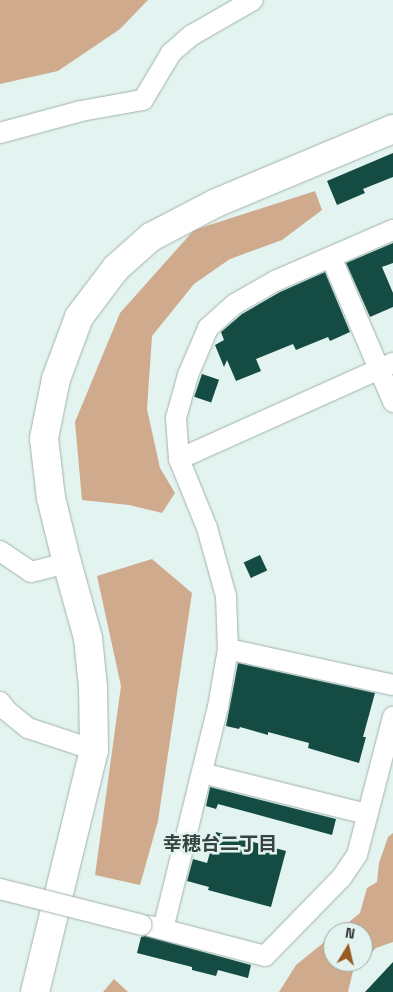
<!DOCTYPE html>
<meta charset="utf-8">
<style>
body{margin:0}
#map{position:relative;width:393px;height:992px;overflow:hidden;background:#e3f4f0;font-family:"Space Grotesk","Noto Sans JP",sans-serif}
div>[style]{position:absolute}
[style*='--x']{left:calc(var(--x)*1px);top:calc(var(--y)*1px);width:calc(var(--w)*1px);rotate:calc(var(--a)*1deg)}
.forest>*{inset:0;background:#cfaa8d}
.building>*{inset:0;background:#144b42;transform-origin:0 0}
.roads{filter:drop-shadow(0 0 1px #a1b1ad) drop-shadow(0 0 1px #a1b1ad)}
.street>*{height:20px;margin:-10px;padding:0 10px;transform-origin:10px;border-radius:10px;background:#fff}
.secondary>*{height:28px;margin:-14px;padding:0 14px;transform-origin:14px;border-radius:14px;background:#fff}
.bridges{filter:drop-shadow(0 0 1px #a1b1ad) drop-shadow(0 0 1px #a1b1ad)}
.street-bridge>*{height:20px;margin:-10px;padding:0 10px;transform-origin:10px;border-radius:10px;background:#fff}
span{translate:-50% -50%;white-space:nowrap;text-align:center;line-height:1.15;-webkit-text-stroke:5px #e3f4f0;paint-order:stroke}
.neighbourhood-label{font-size:19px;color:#364340;font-weight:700}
.north{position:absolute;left:323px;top:922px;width:50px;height:50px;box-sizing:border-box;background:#e3f4f0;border:1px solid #9aa7a4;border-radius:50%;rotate:9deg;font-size:14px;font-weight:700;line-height:20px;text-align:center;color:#2d3332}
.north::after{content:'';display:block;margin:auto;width:18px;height:22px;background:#995b21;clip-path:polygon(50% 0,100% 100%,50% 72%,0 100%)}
</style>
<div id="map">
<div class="forest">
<div style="clip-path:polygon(0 0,148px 0,120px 29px,58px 71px,0 84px)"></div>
<div style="clip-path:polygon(315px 191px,322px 210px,282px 240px,230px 259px,194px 284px,152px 336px,147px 409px,160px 468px,175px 493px,162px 513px,129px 505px,82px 500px,75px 422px,120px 313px,194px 230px)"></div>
<div style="clip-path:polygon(152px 559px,192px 593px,158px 821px,140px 885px,95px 875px,121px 686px,97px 576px)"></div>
<div style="clip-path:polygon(393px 833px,393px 942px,376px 948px,363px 961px,363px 932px,337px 932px,360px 913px,367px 888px,377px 882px,379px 863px,388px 837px)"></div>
<div style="clip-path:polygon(333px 935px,333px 962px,362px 962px,353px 971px,348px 992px,279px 992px,296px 965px)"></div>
<div style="clip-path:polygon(114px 979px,128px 992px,103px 992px)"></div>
</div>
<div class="building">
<div style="clip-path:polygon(393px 153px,393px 177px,363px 189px,365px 193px,337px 205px,327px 181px)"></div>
<div style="clip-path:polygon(393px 243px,393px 263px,382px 267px,393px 293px,393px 307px,370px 317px,346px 263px)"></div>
<div style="clip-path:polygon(325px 272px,350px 332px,330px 341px,328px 337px,296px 350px,293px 344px,256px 359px,261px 371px,236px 381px,227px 360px,224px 367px,215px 345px,224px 340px,221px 332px,242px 314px,280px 292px)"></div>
<div style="left:202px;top:374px;width:18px;height:24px;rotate:19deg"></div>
<div style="left:260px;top:555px;width:17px;height:18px;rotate:65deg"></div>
<div style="clip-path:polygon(238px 663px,375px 693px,363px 737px,366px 737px,359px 763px,308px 748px,309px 743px,268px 732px,268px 735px,240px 727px,239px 729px,226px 726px)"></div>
<div style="clip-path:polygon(210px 787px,336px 819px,332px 835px,218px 804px,216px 809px,206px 806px)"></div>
<div style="clip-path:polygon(216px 832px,286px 851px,271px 907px,208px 890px,209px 887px,187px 881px,193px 859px,207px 863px)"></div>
<div style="clip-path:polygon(145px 936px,251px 965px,248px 978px,218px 970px,216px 976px,192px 970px,192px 967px,137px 953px,141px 937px)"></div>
<div style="clip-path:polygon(393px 962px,393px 992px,365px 992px)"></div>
</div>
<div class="roads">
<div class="street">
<div style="--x:0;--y:133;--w:84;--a:-15.2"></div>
<div style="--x:81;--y:111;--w:63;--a:-10.1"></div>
<div style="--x:143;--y:100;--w:55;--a:-59.2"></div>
<div style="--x:171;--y:53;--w:28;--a:-41"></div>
<div style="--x:192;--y:35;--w:70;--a:-29.8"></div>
<div style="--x:331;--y:257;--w:158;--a:66.8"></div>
<div style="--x:179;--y:459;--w:235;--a:-24.2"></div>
<div style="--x:0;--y:551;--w:37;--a:34"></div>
<div style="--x:31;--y:572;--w:37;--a:-14"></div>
<div style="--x:228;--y:649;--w:169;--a:12.3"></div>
<div style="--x:0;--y:702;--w:11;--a:52"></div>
<div style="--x:7;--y:711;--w:27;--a:39"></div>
<div style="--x:28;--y:728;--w:70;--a:18.4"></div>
<div style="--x:202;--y:773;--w:170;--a:14"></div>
<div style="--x:150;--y:926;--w:119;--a:14.6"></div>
<div style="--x:265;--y:956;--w:110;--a:-45.7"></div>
<div style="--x:342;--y:877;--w:27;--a:-56"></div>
<div style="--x:357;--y:855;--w:143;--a:-75.4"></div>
<div style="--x:163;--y:929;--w:229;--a:-76.1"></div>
<div style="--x:218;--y:707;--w:59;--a:-80.2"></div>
<div style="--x:228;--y:649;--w:53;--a:-92.2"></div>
<div style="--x:226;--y:596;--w:71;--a:-105.6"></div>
<div style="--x:207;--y:528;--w:74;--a:-112.1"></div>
<div style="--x:179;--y:459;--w:41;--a:-94.2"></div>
<div style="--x:176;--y:418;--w:45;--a:-74.4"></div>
<div style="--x:188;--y:375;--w:51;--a:-66.9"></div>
<div style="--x:208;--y:328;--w:36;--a:-42"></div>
<div style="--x:235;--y:304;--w:46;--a:-29.9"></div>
<div style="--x:275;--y:281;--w:129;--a:-23.4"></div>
</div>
<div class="secondary">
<div style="--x:35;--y:992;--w:249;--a:-76.3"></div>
<div style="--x:94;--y:750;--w:63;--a:-90.9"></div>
<div style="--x:93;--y:687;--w:49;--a:-95.8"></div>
<div style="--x:88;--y:638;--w:78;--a:-105.6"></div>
<div style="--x:67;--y:563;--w:67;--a:-103.8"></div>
<div style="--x:51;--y:498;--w:60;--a:-96.7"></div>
<div style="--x:44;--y:438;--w:60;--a:-78.5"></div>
<div style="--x:56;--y:379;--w:66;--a:-69.6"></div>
<div style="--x:79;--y:317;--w:61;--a:-52.9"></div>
<div style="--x:116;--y:268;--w:47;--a:-41.5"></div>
<div style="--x:151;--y:237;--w:73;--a:-27.6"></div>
<div style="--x:216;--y:203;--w:192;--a:-22.7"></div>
</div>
</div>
<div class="bridges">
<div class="street-bridge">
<div style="--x:0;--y:889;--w:146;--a:14.2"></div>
</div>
</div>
<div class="neighbourhood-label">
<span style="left:220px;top:844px">幸穂台二丁目</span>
</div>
<div class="north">N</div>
</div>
